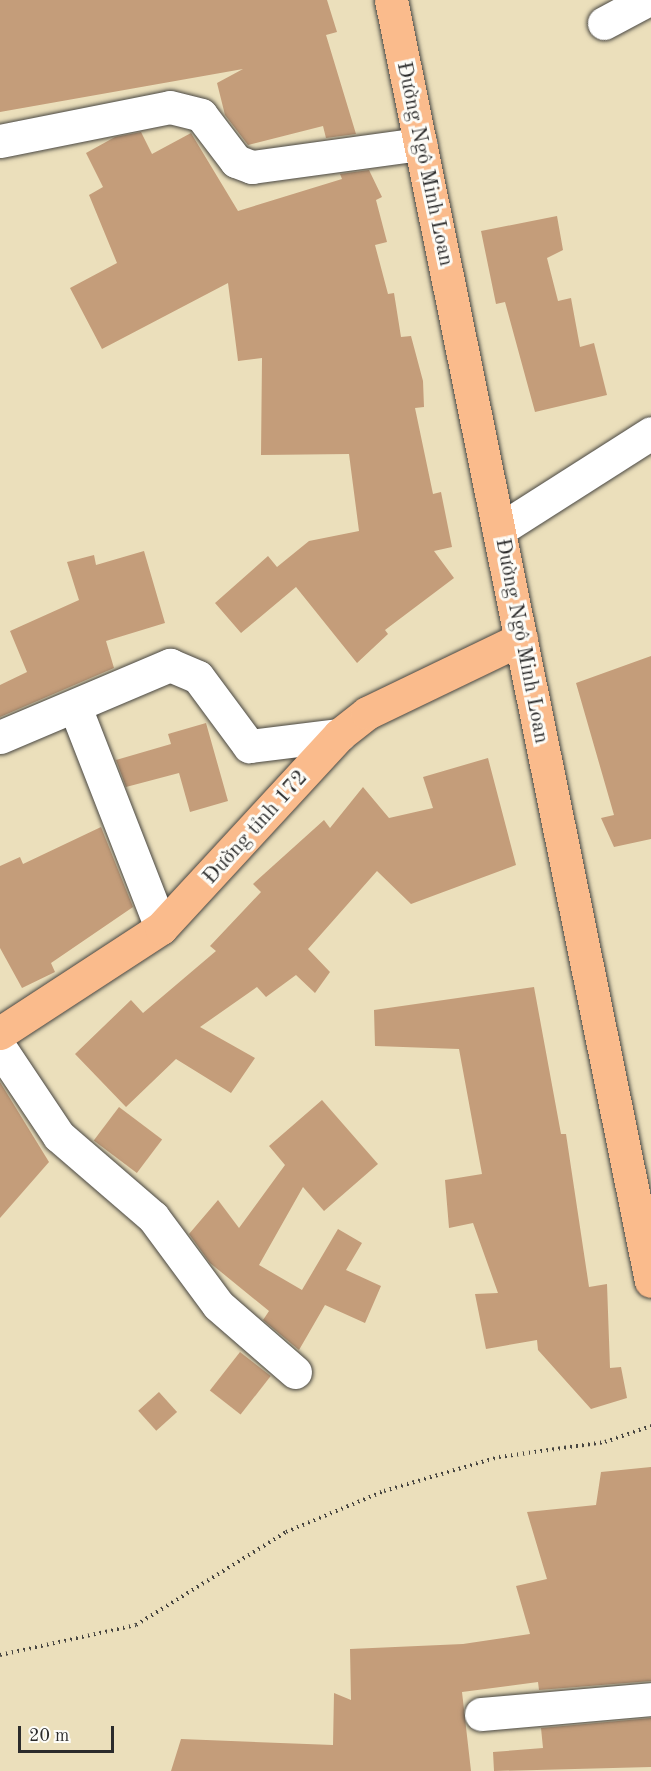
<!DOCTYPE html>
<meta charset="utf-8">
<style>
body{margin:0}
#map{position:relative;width:651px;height:1771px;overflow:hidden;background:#ebdfbb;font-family:"Old Standard TT",serif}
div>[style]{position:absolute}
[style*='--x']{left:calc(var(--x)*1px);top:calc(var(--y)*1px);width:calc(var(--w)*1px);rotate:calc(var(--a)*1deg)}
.building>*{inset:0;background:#c49d7a;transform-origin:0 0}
.path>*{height:4px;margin-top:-2px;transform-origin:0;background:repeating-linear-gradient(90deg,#484641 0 1.5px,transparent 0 6px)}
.roads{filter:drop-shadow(0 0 2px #484641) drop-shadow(0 0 2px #484641)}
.minor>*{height:33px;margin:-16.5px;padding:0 16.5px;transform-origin:16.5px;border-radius:16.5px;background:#fff}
.major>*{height:33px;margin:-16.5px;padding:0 16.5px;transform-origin:16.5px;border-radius:16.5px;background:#fabb8c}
.highway>*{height:33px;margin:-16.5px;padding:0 16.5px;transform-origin:16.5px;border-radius:16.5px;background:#fabb8c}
span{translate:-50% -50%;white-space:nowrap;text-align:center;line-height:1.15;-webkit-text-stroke:6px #fdfcf7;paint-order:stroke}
.street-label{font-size:21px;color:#2b2b2b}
.scale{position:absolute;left:18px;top:1726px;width:96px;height:27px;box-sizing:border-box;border:3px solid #2b2b2b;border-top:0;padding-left:8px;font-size:18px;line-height:21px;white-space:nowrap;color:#2b2b2b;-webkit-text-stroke:4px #fdfcf7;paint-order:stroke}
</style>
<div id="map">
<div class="building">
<div style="clip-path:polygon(0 0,327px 0,337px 32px,326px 35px,356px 134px,326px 138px,323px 126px,248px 145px,225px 115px,217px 83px,243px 69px,0 112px)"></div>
<div style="clip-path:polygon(141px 132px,152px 154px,191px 133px,238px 211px,342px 179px,340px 174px,369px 170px,382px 197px,376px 200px,387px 242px,375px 245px,388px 294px,394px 293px,401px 337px,411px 336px,423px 381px,424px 407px,415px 408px,433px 494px,441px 492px,452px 547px,434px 551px,454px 578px,385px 630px,388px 634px,357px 663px,296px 587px,241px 633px,215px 603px,268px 556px,277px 567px,309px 541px,359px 531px,349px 454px,261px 455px,262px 358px,238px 361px,228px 283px,102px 349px,70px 288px,117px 263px,89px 195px,103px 187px,86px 153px,115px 137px)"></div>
<div style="clip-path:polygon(557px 216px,563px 250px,547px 258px,558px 301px,571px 298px,580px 347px,594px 343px,607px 395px,535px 412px,505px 302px,496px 304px,481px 231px)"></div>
<div style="clip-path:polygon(144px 551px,165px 623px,106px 641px,114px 668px,0 717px,0 685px,27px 672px,10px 631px,79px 600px,67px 562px,94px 555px,96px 565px)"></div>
<div style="clip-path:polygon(651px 656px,651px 839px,614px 847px,601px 818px,614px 815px,576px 683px)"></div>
<div style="clip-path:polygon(206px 723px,228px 801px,190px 812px,179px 773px,126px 787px,116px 760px,171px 744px,168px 734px)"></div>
<div style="clip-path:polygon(488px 758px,516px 865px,411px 904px,377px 871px,308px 949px,330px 972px,315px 993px,296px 975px,266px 997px,257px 987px,200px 1027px,255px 1058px,231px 1093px,176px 1059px,126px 1107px,75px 1054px,131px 1000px,143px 1013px,216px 951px,210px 946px,261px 892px,253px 884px,324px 820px,330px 828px,363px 787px,389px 818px,433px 808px,423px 777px)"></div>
<div style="clip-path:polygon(101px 827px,133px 907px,51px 963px,55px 972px,22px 988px,0 948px,0 866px,20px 857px,23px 864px)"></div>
<div style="clip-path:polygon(534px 987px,561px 1134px,566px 1134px,589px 1287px,607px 1284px,610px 1368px,621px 1367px,627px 1398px,591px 1409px,538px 1350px,537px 1340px,486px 1349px,475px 1294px,498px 1293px,473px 1223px,449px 1228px,445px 1180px,482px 1174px,459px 1049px,375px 1046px,374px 1010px)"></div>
<div style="clip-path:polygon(0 1082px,49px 1162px,0 1218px)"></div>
<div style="clip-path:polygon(322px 1100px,378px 1164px,324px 1211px,303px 1187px,259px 1265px,302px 1290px,338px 1229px,362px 1243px,346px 1270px,381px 1286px,365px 1323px,325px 1305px,299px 1350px,263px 1320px,269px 1311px,210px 1263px,189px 1234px,218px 1200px,239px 1228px,285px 1165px,269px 1146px)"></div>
<div style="left:119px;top:1107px;width:54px;height:42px;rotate:37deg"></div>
<div style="left:240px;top:1352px;width:39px;height:49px;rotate:38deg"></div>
<div style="left:159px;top:1392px;width:27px;height:28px;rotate:48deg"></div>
<div style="clip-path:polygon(651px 1467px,651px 1681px,539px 1690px,538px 1682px,462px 1692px,471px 1771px,171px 1771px,181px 1739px,333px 1745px,334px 1693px,351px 1700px,350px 1649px,463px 1644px,530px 1634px,516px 1586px,547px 1579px,527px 1512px,596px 1505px,601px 1472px)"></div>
<div style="clip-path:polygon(651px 1718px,651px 1767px,494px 1771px,493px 1752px,543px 1748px,541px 1728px)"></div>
</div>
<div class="path">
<div style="--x:0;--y:1655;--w:139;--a:-12.4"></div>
<div style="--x:136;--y:1625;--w:176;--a:-31.8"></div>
<div style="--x:286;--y:1532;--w:106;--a:-22.7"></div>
<div style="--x:384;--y:1491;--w:120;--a:-16.5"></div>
<div style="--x:499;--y:1457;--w:107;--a:-8.1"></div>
<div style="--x:605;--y:1442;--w:49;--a:-19.2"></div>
</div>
<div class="roads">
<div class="minor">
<div style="--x:604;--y:23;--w:49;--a:-28.1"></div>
<div style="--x:0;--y:141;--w:173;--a:-11.3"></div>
<div style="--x:170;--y:107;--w:32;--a:14"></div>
<div style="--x:201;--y:115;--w:58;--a:52.7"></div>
<div style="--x:236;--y:161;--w:17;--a:21"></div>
<div style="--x:252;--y:167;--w:170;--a:-7.8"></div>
<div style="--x:499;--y:530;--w:180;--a:-32.5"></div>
<div style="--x:75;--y:707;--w:237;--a:68.7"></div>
<div style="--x:0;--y:737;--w:185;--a:-23"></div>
<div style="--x:170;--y:665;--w:30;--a:23"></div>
<div style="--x:198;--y:677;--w:86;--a:53.5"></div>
<div style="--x:249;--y:746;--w:91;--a:-7"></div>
<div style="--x:0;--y:1048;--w:106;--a:56.2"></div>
<div style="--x:59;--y:1136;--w:124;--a:40.8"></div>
<div style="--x:153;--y:1217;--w:109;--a:53.5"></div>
<div style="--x:218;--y:1305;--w:102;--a:41"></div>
<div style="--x:481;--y:1714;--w:171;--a:-5"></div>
</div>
<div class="major">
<div style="--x:0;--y:1033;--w:192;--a:-33.1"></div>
<div style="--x:161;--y:928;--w:263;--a:-47.3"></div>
<div style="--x:339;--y:735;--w:36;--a:-38"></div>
<div style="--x:367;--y:713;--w:171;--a:-25.7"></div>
</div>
<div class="highway">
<div style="--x:391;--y:0;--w:1307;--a:78.53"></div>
</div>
</div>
<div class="street-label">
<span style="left:424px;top:164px;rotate:78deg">Đường Ngô Minh Loan</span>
<span style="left:521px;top:641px;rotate:79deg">Đường Ngô Minh Loan</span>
<span style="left:256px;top:828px;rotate:-48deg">Đường tỉnh 172</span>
</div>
<div class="scale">20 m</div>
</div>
